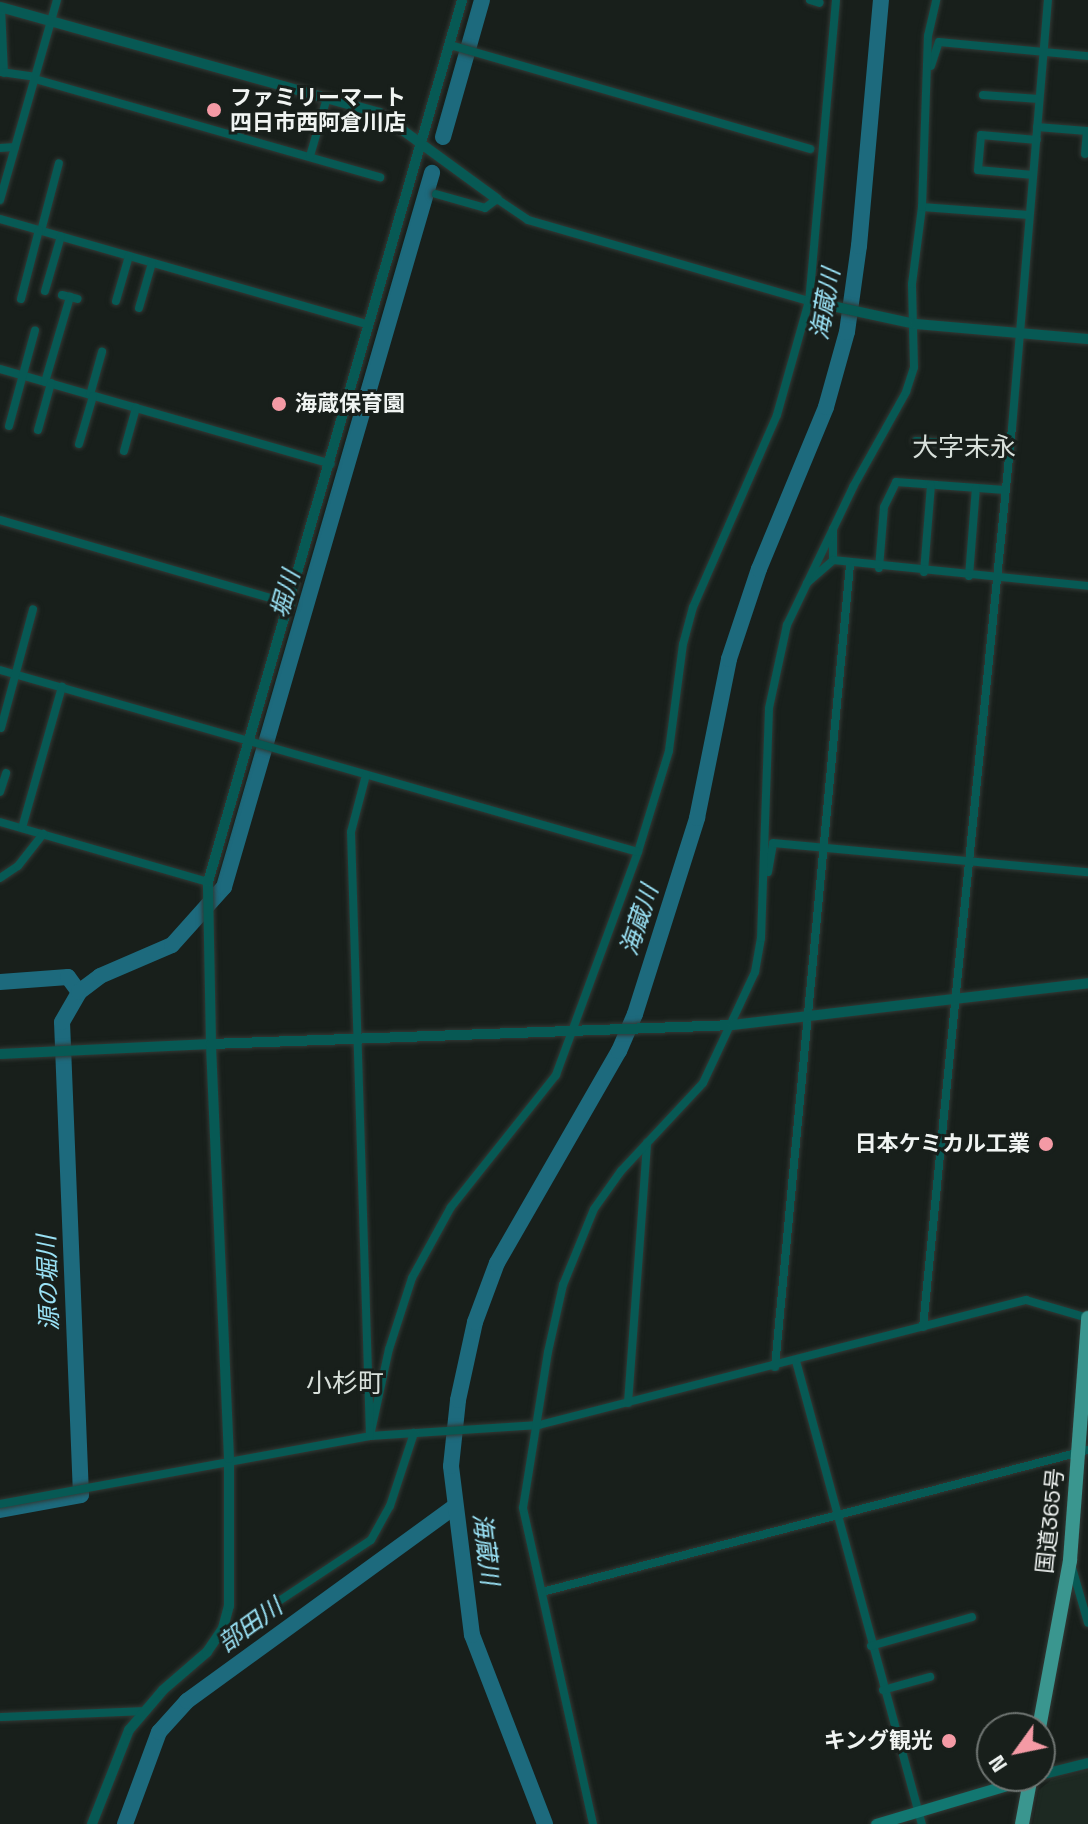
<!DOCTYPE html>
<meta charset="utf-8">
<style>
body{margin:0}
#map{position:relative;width:1088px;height:1824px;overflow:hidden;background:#181f1b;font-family:"Space Grotesk","Noto Sans JP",sans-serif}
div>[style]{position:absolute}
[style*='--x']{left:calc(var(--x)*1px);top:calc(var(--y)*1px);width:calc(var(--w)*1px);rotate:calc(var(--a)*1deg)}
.built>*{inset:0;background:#1d2922}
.river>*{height:16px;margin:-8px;padding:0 8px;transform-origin:8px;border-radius:8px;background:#1d6a7d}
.roads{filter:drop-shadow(0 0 2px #323935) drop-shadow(0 0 2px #323935)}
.minor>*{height:8px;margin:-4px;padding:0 4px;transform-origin:4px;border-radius:4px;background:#075954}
.tertiary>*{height:10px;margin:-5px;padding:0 5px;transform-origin:5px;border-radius:5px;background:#075954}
.secondary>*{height:11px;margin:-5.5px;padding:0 5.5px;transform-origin:5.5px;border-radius:5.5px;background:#127771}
.trunk>*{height:14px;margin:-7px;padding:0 7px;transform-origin:7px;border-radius:7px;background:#3a968f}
.dots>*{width:22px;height:22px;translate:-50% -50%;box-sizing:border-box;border:4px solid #181f1b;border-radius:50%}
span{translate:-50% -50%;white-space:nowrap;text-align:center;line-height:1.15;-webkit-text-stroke:6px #181f1b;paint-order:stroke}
.poi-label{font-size:22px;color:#f0f4f2;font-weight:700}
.left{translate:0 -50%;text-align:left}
.right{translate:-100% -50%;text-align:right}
.street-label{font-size:22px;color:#f0f4f2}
.water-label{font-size:24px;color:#9ae2f6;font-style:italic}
.quarter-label{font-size:26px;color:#d8e0db}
.north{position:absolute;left:976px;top:1712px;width:80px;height:80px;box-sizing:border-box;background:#181f1b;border:2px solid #6e7471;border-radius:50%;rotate:237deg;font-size:22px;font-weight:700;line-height:32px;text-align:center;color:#f0f4f2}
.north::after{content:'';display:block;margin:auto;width:28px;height:36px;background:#f49aa5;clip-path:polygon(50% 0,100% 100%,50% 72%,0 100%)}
</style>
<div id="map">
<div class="built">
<div style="clip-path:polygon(1088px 1770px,1088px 1824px,1033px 1824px,1039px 1790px,1051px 1780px)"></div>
</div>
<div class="river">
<div style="--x:443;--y:137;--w:142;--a:-74.1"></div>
<div style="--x:0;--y:982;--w:68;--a:-4.2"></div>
<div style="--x:68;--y:977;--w:19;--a:54"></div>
<div style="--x:0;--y:1510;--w:82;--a:-10.5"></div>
<div style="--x:81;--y:1495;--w:473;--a:-92.3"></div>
<div style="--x:62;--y:1022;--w:34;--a:-60"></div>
<div style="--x:79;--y:992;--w:26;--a:-37"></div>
<div style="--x:100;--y:976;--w:78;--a:-23.3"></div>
<div style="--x:172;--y:945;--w:78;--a:-48.1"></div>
<div style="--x:224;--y:887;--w:744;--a:-73.76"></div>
<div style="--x:125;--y:1824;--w:98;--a:-69.7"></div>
<div style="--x:159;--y:1732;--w:42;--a:-47.9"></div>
<div style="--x:187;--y:1701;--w:330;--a:-36"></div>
<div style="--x:545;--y:1824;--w:203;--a:-111.1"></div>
<div style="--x:472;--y:1635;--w:170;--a:-97.1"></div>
<div style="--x:451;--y:1466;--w:66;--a:-83.9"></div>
<div style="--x:458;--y:1400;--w:80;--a:-77.7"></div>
<div style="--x:475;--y:1322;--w:63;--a:-69.6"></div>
<div style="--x:497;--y:1263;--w:245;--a:-60.1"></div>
<div style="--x:619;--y:1051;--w:40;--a:-66.6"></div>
<div style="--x:635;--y:1014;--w:206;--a:-72.4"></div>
<div style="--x:697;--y:818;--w:162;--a:-78.6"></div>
<div style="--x:729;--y:659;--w:95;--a:-71.6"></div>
<div style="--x:759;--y:569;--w:175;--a:-67.5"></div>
<div style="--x:826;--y:407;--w:78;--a:-74.4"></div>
<div style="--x:847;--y:332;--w:87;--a:-82.1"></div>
<div style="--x:859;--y:246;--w:247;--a:-84.9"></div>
</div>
<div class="roads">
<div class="minor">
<div style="--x:810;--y:0;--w:10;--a:17"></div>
<div style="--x:836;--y:0;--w:302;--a:95.1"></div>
<div style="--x:809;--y:301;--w:118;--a:105.7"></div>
<div style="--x:777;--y:415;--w:210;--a:113.6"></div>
<div style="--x:693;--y:607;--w:38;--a:105"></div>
<div style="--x:683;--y:644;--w:108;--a:97.5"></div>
<div style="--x:669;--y:751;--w:106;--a:107.1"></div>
<div style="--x:638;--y:852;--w:238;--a:110.2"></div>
<div style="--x:556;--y:1075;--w:169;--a:128.5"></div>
<div style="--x:451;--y:1207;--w:81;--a:118.8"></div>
<div style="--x:412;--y:1278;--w:75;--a:107.9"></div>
<div style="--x:389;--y:1349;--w:89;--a:102.3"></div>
<div style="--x:370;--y:1436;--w:169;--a:-3.7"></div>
<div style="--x:539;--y:1425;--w:503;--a:-14.4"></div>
<div style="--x:1026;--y:1300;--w:65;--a:16.2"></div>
<div style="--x:1;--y:7;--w:66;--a:87.4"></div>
<div style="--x:450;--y:45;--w:375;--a:16.1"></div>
<div style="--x:931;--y:66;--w:25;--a:-72"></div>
<div style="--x:939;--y:42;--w:150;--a:5.4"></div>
<div style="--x:1;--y:72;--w:34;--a:8"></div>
<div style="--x:35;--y:79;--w:359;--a:15.9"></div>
<div style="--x:983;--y:95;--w:56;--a:4.1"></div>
<div style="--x:1037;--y:127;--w:50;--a:4.6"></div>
<div style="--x:1087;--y:131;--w:23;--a:95"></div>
<div style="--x:0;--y:148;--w:15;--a:-4"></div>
<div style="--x:310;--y:156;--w:60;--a:-73.7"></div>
<div style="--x:1033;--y:175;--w:55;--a:-174.8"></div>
<div style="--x:978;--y:170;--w:35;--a:-85"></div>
<div style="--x:981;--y:135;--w:56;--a:5.1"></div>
<div style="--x:436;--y:194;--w:51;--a:15.9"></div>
<div style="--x:485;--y:208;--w:15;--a:-37"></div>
<div style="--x:497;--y:199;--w:37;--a:34"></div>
<div style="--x:528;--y:220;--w:292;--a:16.1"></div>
<div style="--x:0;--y:200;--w:208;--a:-74.1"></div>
<div style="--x:922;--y:207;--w:107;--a:4.3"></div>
<div style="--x:0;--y:219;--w:384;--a:16"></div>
<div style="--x:41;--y:231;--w:70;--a:-75.2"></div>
<div style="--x:45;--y:291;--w:57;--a:-73.8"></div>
<div style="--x:62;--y:295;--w:16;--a:14"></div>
<div style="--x:21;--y:299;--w:71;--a:-75.4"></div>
<div style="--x:116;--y:301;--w:47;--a:-73.9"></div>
<div style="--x:139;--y:308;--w:47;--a:-73.9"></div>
<div style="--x:0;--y:369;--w:344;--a:16"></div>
<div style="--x:45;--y:382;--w:89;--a:-73.6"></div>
<div style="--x:90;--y:395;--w:45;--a:-74.4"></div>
<div style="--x:9;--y:426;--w:99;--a:-74.8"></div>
<div style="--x:38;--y:430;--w:49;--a:-74.5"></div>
<div style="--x:916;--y:441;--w:93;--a:3.7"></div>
<div style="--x:79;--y:444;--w:50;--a:-73.7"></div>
<div style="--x:124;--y:451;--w:45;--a:-74.4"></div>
<div style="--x:0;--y:520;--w:303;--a:16.1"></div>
<div style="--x:833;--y:560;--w:31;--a:-90"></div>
<div style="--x:879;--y:568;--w:61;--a:-85.3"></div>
<div style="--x:884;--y:507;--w:28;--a:-64"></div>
<div style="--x:896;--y:482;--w:109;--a:4.2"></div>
<div style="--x:924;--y:572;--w:87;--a:-85.4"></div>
<div style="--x:969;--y:576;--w:88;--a:-85.5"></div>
<div style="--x:807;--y:583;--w:35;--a:-41"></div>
<div style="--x:833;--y:560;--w:256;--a:5.8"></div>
<div style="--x:0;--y:670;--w:663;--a:15.92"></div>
<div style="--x:1;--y:728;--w:123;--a:-74.9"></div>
<div style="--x:0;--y:792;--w:20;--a:-72"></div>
<div style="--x:0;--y:822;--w:216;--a:16.1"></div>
<div style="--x:22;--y:828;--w:147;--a:-74.2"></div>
<div style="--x:768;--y:872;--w:29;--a:-80"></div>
<div style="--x:773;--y:843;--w:316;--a:5.3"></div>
<div style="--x:0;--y:878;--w:22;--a:-34"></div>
<div style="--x:18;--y:866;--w:41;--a:-52"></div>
<div style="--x:923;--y:1327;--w:903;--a:-84.35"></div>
<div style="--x:1012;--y:428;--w:430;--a:-85.2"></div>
<div style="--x:796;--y:1361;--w:480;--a:74.8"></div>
<div style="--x:775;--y:1367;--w:805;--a:-84.66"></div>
<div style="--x:628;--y:1403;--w:261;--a:-85.8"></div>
<div style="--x:0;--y:1504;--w:376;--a:-10.4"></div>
<div style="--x:370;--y:1436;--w:604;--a:-91.8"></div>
<div style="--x:351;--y:832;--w:59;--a:-75.3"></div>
<div style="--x:1071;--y:1564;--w:61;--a:73.9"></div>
<div style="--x:542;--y:1592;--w:564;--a:-14.58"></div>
<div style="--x:223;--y:1628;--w:17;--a:31"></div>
<div style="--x:238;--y:1637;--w:26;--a:-50"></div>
<div style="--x:255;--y:1617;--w:139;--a:-33.6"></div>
<div style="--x:371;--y:1540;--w:39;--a:-61"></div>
<div style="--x:390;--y:1506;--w:77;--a:-71.8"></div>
<div style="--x:871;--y:1646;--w:105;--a:-16"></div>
<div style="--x:883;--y:1690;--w:49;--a:-15.5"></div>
<div style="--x:0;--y:1717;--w:142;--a:-2.4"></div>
<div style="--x:593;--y:1824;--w:324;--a:-102.5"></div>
<div style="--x:523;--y:1508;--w:158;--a:-80.9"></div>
<div style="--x:548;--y:1352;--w:69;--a:-77.4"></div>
<div style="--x:563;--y:1285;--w:82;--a:-67.8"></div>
<div style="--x:594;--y:1209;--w:47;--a:-54.6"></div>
<div style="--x:621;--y:1171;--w:120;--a:-47"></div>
<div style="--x:703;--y:1083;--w:123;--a:-64.9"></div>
<div style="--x:755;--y:972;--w:35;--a:-80"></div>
<div style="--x:761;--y:938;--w:230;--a:-88"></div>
<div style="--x:769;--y:708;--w:85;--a:-77.8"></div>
<div style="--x:787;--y:625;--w:153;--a:-64.4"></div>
<div style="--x:853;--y:487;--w:109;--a:-60.8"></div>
<div style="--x:906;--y:392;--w:26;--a:-72"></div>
<div style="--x:914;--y:367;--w:83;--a:-91.4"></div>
<div style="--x:912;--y:284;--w:78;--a:-82.6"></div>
<div style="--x:922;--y:207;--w:171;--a:-88"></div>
<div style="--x:928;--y:36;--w:37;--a:-77"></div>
</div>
<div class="tertiary">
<div style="--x:0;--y:7;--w:394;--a:15.6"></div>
<div style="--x:379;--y:113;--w:146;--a:36.1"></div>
<div style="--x:809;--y:301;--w:108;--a:12.2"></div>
<div style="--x:915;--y:324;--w:174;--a:5"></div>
<div style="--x:0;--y:1054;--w:211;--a:-2.7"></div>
<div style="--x:211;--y:1044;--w:162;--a:-91.1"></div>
<div style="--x:208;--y:882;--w:918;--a:-73.93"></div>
<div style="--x:1040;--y:1775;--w:49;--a:-14"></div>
<div style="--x:92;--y:1824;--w:101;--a:-68.5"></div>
<div style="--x:129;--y:1730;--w:52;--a:-49.6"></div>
<div style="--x:163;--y:1690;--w:58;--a:-40.8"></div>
<div style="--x:207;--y:1652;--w:29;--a:-56"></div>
<div style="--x:223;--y:1628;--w:23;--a:-75"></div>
<div style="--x:229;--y:1606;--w:148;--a:-90"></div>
<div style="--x:229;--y:1458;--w:414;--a:-92.5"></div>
<div style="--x:211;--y:1044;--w:522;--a:-2.08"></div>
<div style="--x:733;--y:1025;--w:357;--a:-6.7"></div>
</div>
<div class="secondary">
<div style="--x:876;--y:1824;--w:161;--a:-16.6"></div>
</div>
<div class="trunk">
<div style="--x:1039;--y:1728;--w:171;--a:-79.5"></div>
<div style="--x:1070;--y:1560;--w:243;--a:-85.7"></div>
<div style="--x:1022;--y:1824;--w:49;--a:-79.4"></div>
</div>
</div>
<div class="dots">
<div style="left:214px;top:110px;background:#f49aa5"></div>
<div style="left:279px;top:404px;background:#f49aa5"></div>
<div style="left:1046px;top:1144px;background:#f49aa5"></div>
<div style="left:949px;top:1741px;background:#f49aa5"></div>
</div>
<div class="poi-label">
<span class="left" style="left:230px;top:110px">ファミリーマート<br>四日市西阿倉川店</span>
<span class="left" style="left:295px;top:404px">海蔵保育園</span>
<span class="right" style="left:1030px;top:1144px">日本ケミカル工業</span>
<span class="right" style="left:933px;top:1741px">キング観光</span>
</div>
<div class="street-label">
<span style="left:1050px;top:1521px;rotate:-84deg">国道365号</span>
</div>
<div class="water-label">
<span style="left:825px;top:304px;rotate:-80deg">海蔵川</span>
<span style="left:285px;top:594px;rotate:-74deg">堀川</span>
<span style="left:639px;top:920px;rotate:-72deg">海蔵川</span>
<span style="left:48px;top:1283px;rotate:-92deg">源の堀川</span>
<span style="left:486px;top:1549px;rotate:83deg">海蔵川</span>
<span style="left:250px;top:1625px;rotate:-36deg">部田川</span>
</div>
<div class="quarter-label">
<span style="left:964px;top:448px">大字末永</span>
<span style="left:345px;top:1384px">小杉町</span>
</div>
<div class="north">N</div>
</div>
